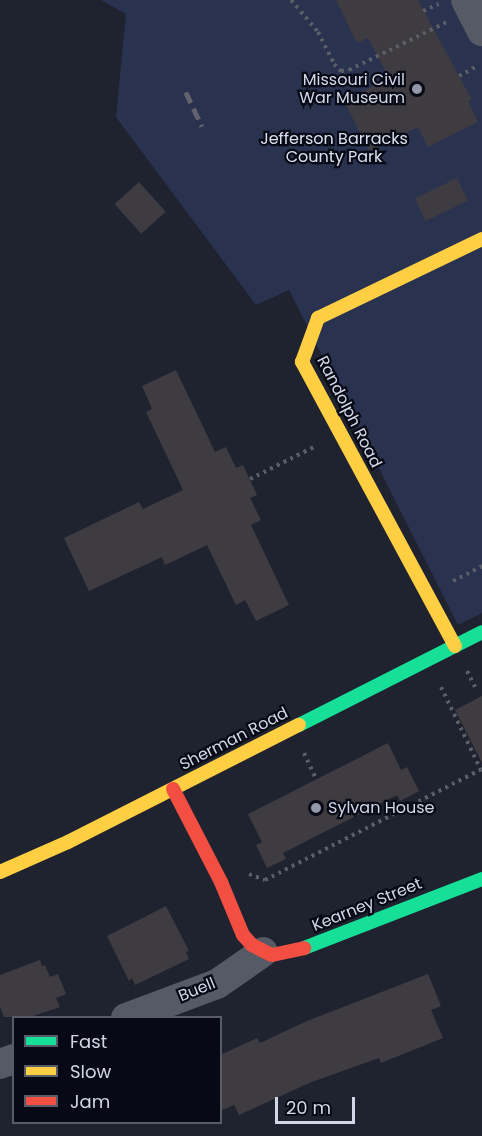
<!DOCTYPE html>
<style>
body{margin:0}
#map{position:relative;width:482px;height:1136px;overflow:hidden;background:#1f2330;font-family:Poppins,sans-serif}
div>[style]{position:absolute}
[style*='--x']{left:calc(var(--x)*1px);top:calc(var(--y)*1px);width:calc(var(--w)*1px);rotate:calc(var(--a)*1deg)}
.green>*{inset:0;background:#29324f}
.building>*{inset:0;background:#3e3c41;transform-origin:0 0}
.path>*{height:4px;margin-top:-2px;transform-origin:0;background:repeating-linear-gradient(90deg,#5b5e66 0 3px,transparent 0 7.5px)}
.street>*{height:30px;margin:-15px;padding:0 15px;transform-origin:15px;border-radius:15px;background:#565a64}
.fast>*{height:14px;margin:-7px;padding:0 7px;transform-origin:7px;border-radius:7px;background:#16e098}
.slow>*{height:14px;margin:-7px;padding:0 7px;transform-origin:7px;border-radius:7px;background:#ffcf43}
.jam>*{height:14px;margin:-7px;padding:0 7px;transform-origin:7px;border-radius:7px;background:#f24e42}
.rail>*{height:4.5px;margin-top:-2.25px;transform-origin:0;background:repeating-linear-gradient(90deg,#60626c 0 12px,transparent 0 18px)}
.dots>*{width:16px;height:16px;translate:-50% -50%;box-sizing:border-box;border:3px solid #070a14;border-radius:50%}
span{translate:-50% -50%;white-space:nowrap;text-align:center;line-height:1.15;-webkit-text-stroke:4.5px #070a14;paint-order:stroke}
.poi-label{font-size:16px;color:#d2d7e8}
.right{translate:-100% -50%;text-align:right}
.left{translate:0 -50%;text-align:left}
.park-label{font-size:16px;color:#dae0f0}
.street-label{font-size:16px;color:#d2d7e8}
.legend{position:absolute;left:12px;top:1016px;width:210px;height:108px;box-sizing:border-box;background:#070a14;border:2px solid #585c69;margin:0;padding:8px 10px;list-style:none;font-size:18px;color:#d2d7e8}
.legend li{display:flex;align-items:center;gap:12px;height:30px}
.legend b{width:30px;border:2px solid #585c69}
.scale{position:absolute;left:275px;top:1097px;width:80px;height:27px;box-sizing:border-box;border:3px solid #d2d7e8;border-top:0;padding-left:8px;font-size:18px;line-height:21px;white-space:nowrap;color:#d2d7e8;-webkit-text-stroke:4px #070a14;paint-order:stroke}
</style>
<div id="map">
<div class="green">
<div style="clip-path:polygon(101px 0,482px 0,482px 613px,458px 625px,289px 290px,256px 305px,116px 117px,126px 14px)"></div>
</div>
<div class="building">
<div style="clip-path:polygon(336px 0,418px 0,472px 100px,468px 101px,478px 122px,428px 147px,418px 127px,369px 151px,344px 101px,389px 78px,368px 38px,357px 43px)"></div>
<div style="left:457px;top:178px;width:25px;height:47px;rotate:64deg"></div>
<div style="left:139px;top:182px;width:40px;height:33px;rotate:48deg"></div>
<div style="clip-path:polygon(176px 370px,215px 452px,226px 447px,236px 468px,243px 465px,257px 495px,250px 498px,261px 520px,251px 525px,289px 605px,256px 621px,245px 600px,236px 605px,207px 545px,165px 565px,162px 557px,89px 591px,64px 538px,139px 502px,143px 509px,183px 490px,146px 412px,152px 409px,142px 386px)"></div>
<div style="clip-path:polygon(482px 696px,482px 763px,455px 710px)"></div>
<div style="clip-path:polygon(388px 743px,401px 770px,407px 767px,419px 791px,400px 801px,397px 795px,283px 853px,286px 859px,267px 868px,256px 845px,262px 842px,248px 814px)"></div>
<div style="clip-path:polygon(166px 906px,189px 951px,186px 952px,189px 959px,135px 985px,132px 978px,129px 981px,107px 936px)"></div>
<div style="clip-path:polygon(40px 960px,42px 966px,45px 965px,50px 977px,58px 974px,66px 994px,56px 998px,60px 1007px,30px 1017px,4px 1017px,0 1007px,0 975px)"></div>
<div style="clip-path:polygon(428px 974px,441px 1006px,431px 1010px,443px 1038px,381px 1063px,379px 1058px,309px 1083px,239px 1115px,234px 1105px,220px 1111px,220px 1055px,257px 1038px,260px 1043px,307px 1021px)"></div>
</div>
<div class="path">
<div style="--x:291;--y:0;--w:42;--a:49.8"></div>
<div style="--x:318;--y:32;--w:36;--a:63"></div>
<div style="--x:334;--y:64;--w:10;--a:45"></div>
<div style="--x:341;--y:71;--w:8;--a:-7"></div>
<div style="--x:349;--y:70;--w:109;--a:-26.1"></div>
<div style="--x:423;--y:11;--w:17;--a:-24"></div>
<div style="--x:459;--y:76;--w:19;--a:-28"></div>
<div style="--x:250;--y:479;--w:74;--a:-26.6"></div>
<div style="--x:453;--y:581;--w:33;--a:-27"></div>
<div style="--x:467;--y:671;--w:18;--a:63"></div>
<div style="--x:441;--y:687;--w:92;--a:64.3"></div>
<div style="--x:304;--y:753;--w:29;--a:65"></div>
<div style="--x:249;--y:874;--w:17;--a:21"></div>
<div style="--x:265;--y:880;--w:244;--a:-27.1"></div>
</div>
<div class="street">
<div style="--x:466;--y:0;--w:35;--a:63"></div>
<div style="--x:126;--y:1018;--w:97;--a:-20.5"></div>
<div style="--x:217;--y:984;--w:56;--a:-34.8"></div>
<div style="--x:0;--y:1064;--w:15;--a:-20"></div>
</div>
<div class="fast">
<div style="--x:299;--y:725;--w:205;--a:-26.9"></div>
<div style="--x:304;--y:948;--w:191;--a:-21.2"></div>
</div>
<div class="slow">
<div style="--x:455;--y:646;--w:323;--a:-118.3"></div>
<div style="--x:302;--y:362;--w:47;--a:-70"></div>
<div style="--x:318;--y:318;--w:182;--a:-25.7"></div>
<div style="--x:0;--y:872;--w:74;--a:-23.8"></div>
<div style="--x:68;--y:842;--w:259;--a:-26.9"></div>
</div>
<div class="jam">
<div style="--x:173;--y:789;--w:105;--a:62.7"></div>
<div style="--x:221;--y:882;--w:57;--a:67.5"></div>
<div style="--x:243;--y:935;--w:13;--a:48"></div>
<div style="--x:252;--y:945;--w:22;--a:27"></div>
<div style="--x:272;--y:955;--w:33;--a:-12"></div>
</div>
<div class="rail">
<div style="--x:186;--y:92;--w:38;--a:65"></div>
</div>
<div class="dots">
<div style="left:417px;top:89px;background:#9398a8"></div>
<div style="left:316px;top:808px;background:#9398a8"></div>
</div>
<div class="poi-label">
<span class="right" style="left:405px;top:89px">Missouri Civil<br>War Museum</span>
<span class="left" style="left:328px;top:808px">Sylvan House</span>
</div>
<div class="park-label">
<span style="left:334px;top:148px">Jefferson Barracks<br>County Park</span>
</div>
<div class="street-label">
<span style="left:349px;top:412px;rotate:63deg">Randolph Road</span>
<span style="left:234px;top:739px;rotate:-27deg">Sherman Road</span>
<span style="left:367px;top:905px;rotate:-22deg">Kearney Street</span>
<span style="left:197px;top:990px;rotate:-22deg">Buell</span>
</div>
<ul class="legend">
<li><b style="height:8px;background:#16e098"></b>Fast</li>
<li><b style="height:8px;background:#ffcf43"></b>Slow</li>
<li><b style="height:8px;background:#f24e42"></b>Jam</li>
</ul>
<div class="scale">20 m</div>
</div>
